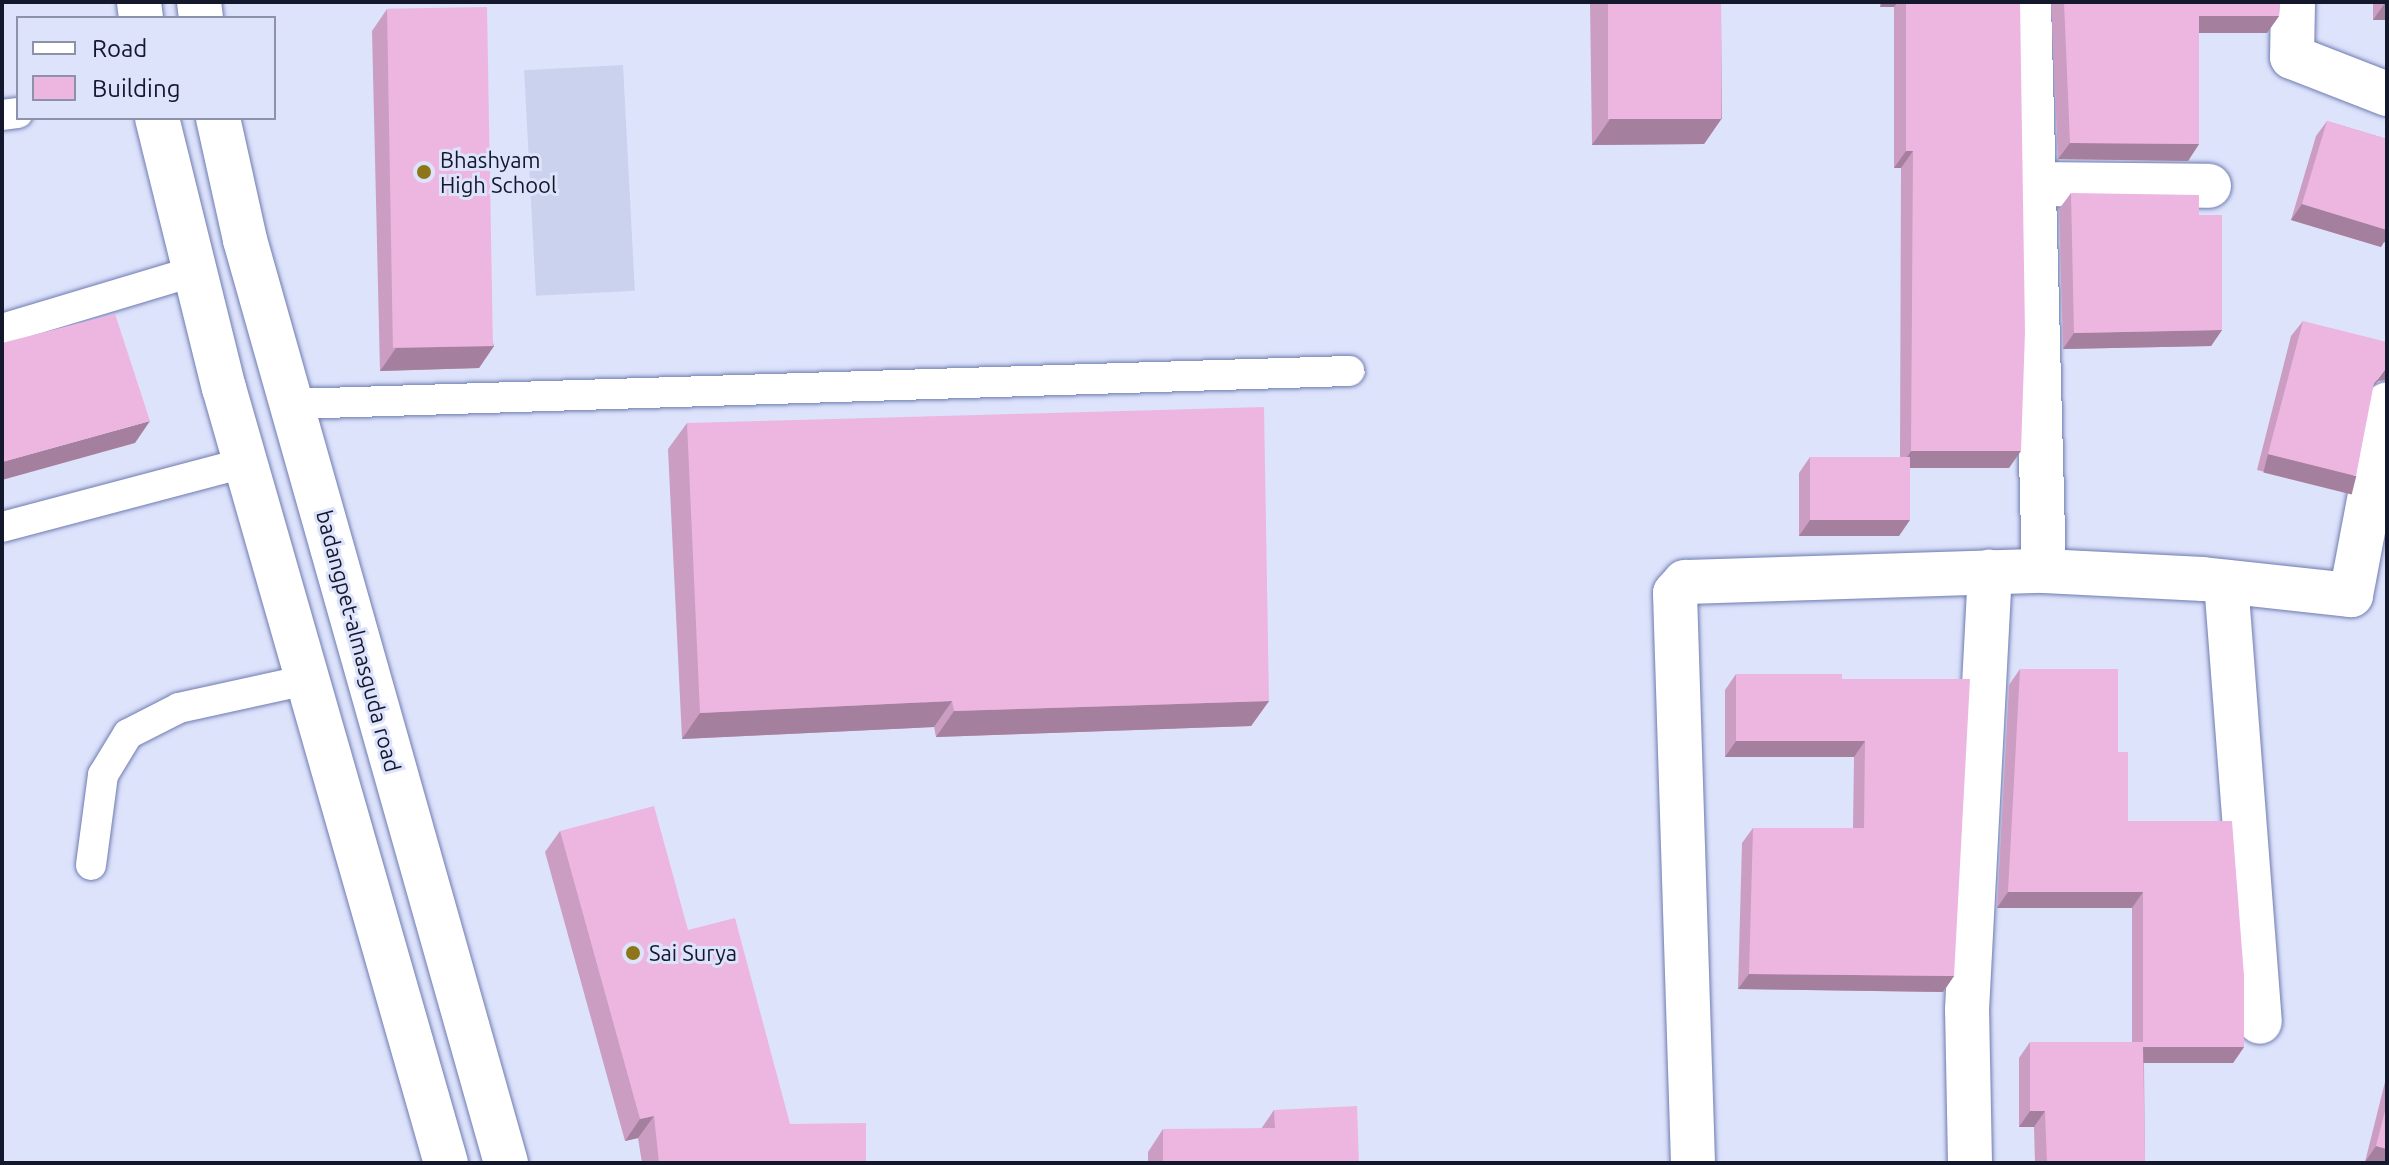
<!DOCTYPE html>
<style>
body{margin:0}
#map{position:relative;width:2389px;height:1165px;overflow:hidden;background:#dde3fb;font-family:Ubuntu,sans-serif}
div>[style]{position:absolute}
[style*='--x']{left:calc(var(--x)*1px);top:calc(var(--y)*1px);width:calc(var(--w)*1px);rotate:calc(var(--a)*1deg)}
.built>*{inset:0;background:#cbd2ed;transform-origin:0 0}
.roads{filter:drop-shadow(0 0 2px #6f7cb1) drop-shadow(0 0 2px #6f7cb1)}
.lane>*{height:30px;margin:-15px;padding:0 15px;transform-origin:15px;border-radius:15px;background:#fff}
.street>*{height:44px;margin:-22px;padding:0 22px;transform-origin:22px;border-radius:22px;background:#fff}
.secondary>*{height:44px;margin:-22px;padding:0 22px;transform-origin:22px;border-radius:22px;background:#fff}
.wall>*{inset:0;background:#cb9dc2;transform-origin:0 0}
.shaded-wall>*{inset:0;background:#a57f9e;transform-origin:0 0}
.building>*{inset:0;background:#ecb6e1;transform-origin:0 0}
.dots>*{width:22px;height:22px;translate:-50% -50%;box-sizing:border-box;border:4px solid #dde3fb;border-radius:50%}
span{translate:-50% -50%;white-space:nowrap;text-align:center;line-height:1.15;-webkit-text-stroke:6px #dde3fb;paint-order:stroke}
.poi-label{font-size:22px;color:#14182d}
.left{translate:0 -50%;text-align:left}
.street-label{font-size:22px;color:#14182d}
.frame{position:absolute;inset:0;border:4px solid #14182d;pointer-events:none}
.legend{position:absolute;left:16px;top:16px;width:260px;height:104px;box-sizing:border-box;background:#dde3fb;border:2px solid #8d92a9;margin:0;padding:10px 14px;list-style:none;font-size:24px;color:#14182d}
.legend li{display:flex;align-items:center;gap:16px;height:40px}
.legend b{width:40px;border:2px solid #8d92a9}
</style>
<div id="map">
<div class="built">
<div style="left:623px;top:65px;width:226px;height:99px;rotate:87deg"></div>
</div>
<div class="roads">
<div class="lane">
<div style="--x:2;--y:115;--w:16;--a:-7"></div>
<div style="--x:2;--y:329;--w:202;--a:-16.7"></div>
<div style="--x:292;--y:404;--w:1058;--a:-1.79"></div>
<div style="--x:2;--y:527;--w:251;--a:-14.8"></div>
<div style="--x:91;--y:865;--w:91;--a:-82.4"></div>
<div style="--x:103;--y:775;--w:48;--a:-58.6"></div>
<div style="--x:128;--y:734;--w:57;--a:-27"></div>
<div style="--x:179;--y:708;--w:130;--a:-12.4"></div>
</div>
<div class="street">
<div style="--x:2293;--y:2;--w:55;--a:91"></div>
<div style="--x:2292;--y:57;--w:102;--a:21.3"></div>
<div style="--x:2032;--y:184;--w:177;--a:0.6"></div>
<div style="--x:2044;--y:571;--w:159;--a:2.9"></div>
<div style="--x:2203;--y:579;--w:149;--a:6.2"></div>
<div style="--x:2351;--y:595;--w:194;--a:-79.3"></div>
<div style="--x:2226;--y:582;--w:441;--a:85.6"></div>
<div style="--x:1693;--y:1163;--w:570;--a:-91.81"></div>
<div style="--x:1675;--y:593;--w:15;--a:-48"></div>
<div style="--x:1685;--y:582;--w:359;--a:-1.8"></div>
<div style="--x:2044;--y:571;--w:569;--a:-91.51"></div>
<div style="--x:1970;--y:1163;--w:153;--a:-91.1"></div>
<div style="--x:1967;--y:1010;--w:439;--a:-87"></div>
</div>
<div class="secondary">
<div style="--x:139;--y:2;--w:16;--a:83"></div>
<div style="--x:199;--y:2;--w:16;--a:83"></div>
<div style="--x:157;--y:118;--w:278;--a:76.1"></div>
<div style="--x:224;--y:388;--w:806;--a:74.02"></div>
<div style="--x:218;--y:118;--w:125;--a:77.5"></div>
<div style="--x:245;--y:240;--w:959;--a:74.21"></div>
</div>
</div>
<div class="wall">
<div style="clip-path:polygon(1590px 2px,1721px 2px,1722px 118px,1704px 144px,1592px 145px)"></div>
<div style="clip-path:polygon(1880px 2px,2020px 2px,2009px 468px,1910px 468px,1899px 536px,1799px 536px,1799px 473px,1810px 457px,1900px 457px,1901px 168px,1894px 168px,1894px 7px,1880px 7px)"></div>
<div style="clip-path:polygon(2051px 2px,2280px 2px,2279px 16px,2267px 33px,2199px 33px,2199px 144px,2188px 161px,2058px 159px)"></div>
<div style="left:2373px;top:2px;width:14px;height:18px"></div>
<div style="clip-path:polygon(387px 9px,494px 346px,479px 368px,380px 371px,372px 31px)"></div>
<div style="clip-path:polygon(2327px 121px,2387px 139px,2387px 243px,2384px 242px,2381px 247px,2291px 220px,2316px 136px)"></div>
<div style="clip-path:polygon(2071px 193px,2199px 215px,2222px 330px,2211px 346px,2063px 349px,2059px 209px)"></div>
<div style="clip-path:polygon(2303px 321px,2378px 381px,2373px 387px,2345px 492px,2257px 470px,2291px 336px)"></div>
<div style="clip-path:polygon(687px 423px,1269px 701px,1251px 726px,936px 737px,934px 727px,682px 739px,668px 449px)"></div>
<div style="clip-path:polygon(2020px 669px,2118px 752px,2128px 821px,2244px 1047px,2233px 1063px,2144px 1063px,2145px 1163px,2035px 1163px,2034px 1127px,2019px 1127px,2019px 1058px,2030px 1042px,2132px 1042px,2132px 908px,1997px 908px,2009px 685px)"></div>
<div style="clip-path:polygon(1736px 674px,1842px 679px,1954px 976px,1943px 992px,1738px 989px,1742px 843px,1753px 828px,1853px 828px,1854px 757px,1725px 757px,1725px 690px)"></div>
<div style="clip-path:polygon(560px 831px,790px 1124px,866px 1163px,642px 1163px,638px 1138px,625px 1141px,545px 852px)"></div>
<div style="clip-path:polygon(2387px 1074px,2387px 1163px,2365px 1162px)"></div>
<div style="clip-path:polygon(1274px 1110px,1359px 1163px,1148px 1163px,1148px 1152px,1163px 1129px,1261px 1129px)"></div>
</div>
<div class="shaded-wall">
<div style="clip-path:polygon(1883px 2px,1898px 2px,1894px 7px,1880px 7px)"></div>
<div style="clip-path:polygon(2385px 3px,2387px 3px,2387px 20px,2373px 20px)"></div>
<div style="clip-path:polygon(2199px 16px,2279px 16px,2267px 33px,2188px 33px)"></div>
<div style="clip-path:polygon(1722px 118px,1704px 144px,1592px 145px,1610px 119px)"></div>
<div style="clip-path:polygon(2070px 143px,2199px 144px,2188px 161px,2058px 159px)"></div>
<div style="clip-path:polygon(1906px 151px,1913px 151px,1901px 168px,1894px 168px)"></div>
<div style="clip-path:polygon(2302px 204px,2387px 230px,2387px 243px,2384px 242px,2381px 247px,2291px 220px)"></div>
<div style="clip-path:polygon(2222px 330px,2211px 346px,2063px 349px,2074px 333px)"></div>
<div style="clip-path:polygon(494px 346px,479px 368px,380px 371px,396px 348px)"></div>
<div style="clip-path:polygon(2387px 367px,2387px 380px,2378px 381px,2363px 399px)"></div>
<div style="clip-path:polygon(150px 421px,135px 443px,2px 480px,2px 462px)"></div>
<div style="clip-path:polygon(1911px 451px,2021px 451px,2009px 468px,1900px 468px)"></div>
<div style="left:2268px;top:454px;width:91px;height:19px;rotate:14deg"></div>
<div style="clip-path:polygon(1810px 520px,1910px 520px,1899px 536px,1799px 536px)"></div>
<div style="clip-path:polygon(952px 701px,934px 727px,682px 739px,700px 713px)"></div>
<div style="clip-path:polygon(1269px 701px,1251px 726px,936px 737px,954px 711px)"></div>
<div style="clip-path:polygon(1736px 741px,1865px 741px,1854px 757px,1725px 757px)"></div>
<div style="clip-path:polygon(2008px 892px,2143px 892px,2132px 908px,1997px 908px)"></div>
<div style="clip-path:polygon(1749px 974px,1954px 976px,1943px 992px,1738px 989px)"></div>
<div style="clip-path:polygon(2143px 1047px,2244px 1047px,2233px 1063px,2132px 1063px)"></div>
<div style="clip-path:polygon(2030px 1111px,2045px 1111px,2034px 1127px,2019px 1127px)"></div>
<div style="clip-path:polygon(654px 1116px,638px 1138px,625px 1141px,640px 1119px)"></div>
<div style="clip-path:polygon(2376px 1146px,2387px 1149px,2387px 1163px,2365px 1162px)"></div>
</div>
<div class="building">
<div style="left:1608px;top:2px;width:113px;height:117px"></div>
<div style="clip-path:polygon(1906px 2px,2020px 2px,2025px 332px,2021px 451px,1911px 451px,1913px 151px,1906px 151px)"></div>
<div style="clip-path:polygon(2064px 2px,2280px 2px,2279px 16px,2199px 16px,2199px 144px,2070px 143px)"></div>
<div style="left:487px;top:7px;width:339px;height:100px;rotate:89deg"></div>
<div style="clip-path:polygon(2327px 121px,2387px 139px,2387px 230px,2302px 204px)"></div>
<div style="clip-path:polygon(2071px 193px,2199px 195px,2199px 215px,2222px 215px,2222px 330px,2074px 333px)"></div>
<div style="clip-path:polygon(115px 314px,150px 421px,2px 462px,2px 343px)"></div>
<div style="clip-path:polygon(2303px 321px,2387px 342px,2387px 367px,2374px 383px,2356px 476px,2268px 454px)"></div>
<div style="clip-path:polygon(1264px 407px,1269px 701px,954px 711px,952px 701px,700px 713px,687px 423px)"></div>
<div style="left:1810px;top:457px;width:100px;height:63px"></div>
<div style="clip-path:polygon(2020px 669px,2118px 669px,2118px 752px,2128px 752px,2128px 821px,2232px 821px,2244px 976px,2244px 1047px,2143px 1047px,2145px 1163px,2047px 1163px,2045px 1111px,2030px 1111px,2030px 1042px,2143px 1042px,2143px 892px,2008px 892px)"></div>
<div style="clip-path:polygon(1736px 674px,1842px 674px,1842px 679px,1970px 679px,1954px 976px,1749px 974px,1753px 828px,1864px 828px,1865px 741px,1736px 741px)"></div>
<div style="clip-path:polygon(654px 806px,688px 930px,735px 918px,790px 1124px,866px 1123px,866px 1163px,659px 1163px,654px 1116px,640px 1119px,560px 831px)"></div>
<div style="clip-path:polygon(2387px 1103px,2387px 1149px,2376px 1146px)"></div>
<div style="clip-path:polygon(1357px 1106px,1359px 1163px,1163px 1163px,1163px 1129px,1275px 1128px,1274px 1110px)"></div>
</div>
<div class="dots">
<div style="left:424px;top:172px;background:#8d761a"></div>
<div style="left:633px;top:953px;background:#8d761a"></div>
</div>
<div class="poi-label">
<span class="left" style="left:440px;top:172px">Bhashyam<br>High School</span>
<span class="left" style="left:649px;top:953px">Sai Surya</span>
</div>
<div class="street-label">
<span style="left:359px;top:641px;rotate:75deg">badangpet-almasguda road</span>
</div>
<div class="frame"></div>
<ul class="legend">
<li><b style="height:10px;background:#fff"></b>Road</li>
<li><b style="height:22px;background:#ecb6e1"></b>Building</li>
</ul>
</div>
